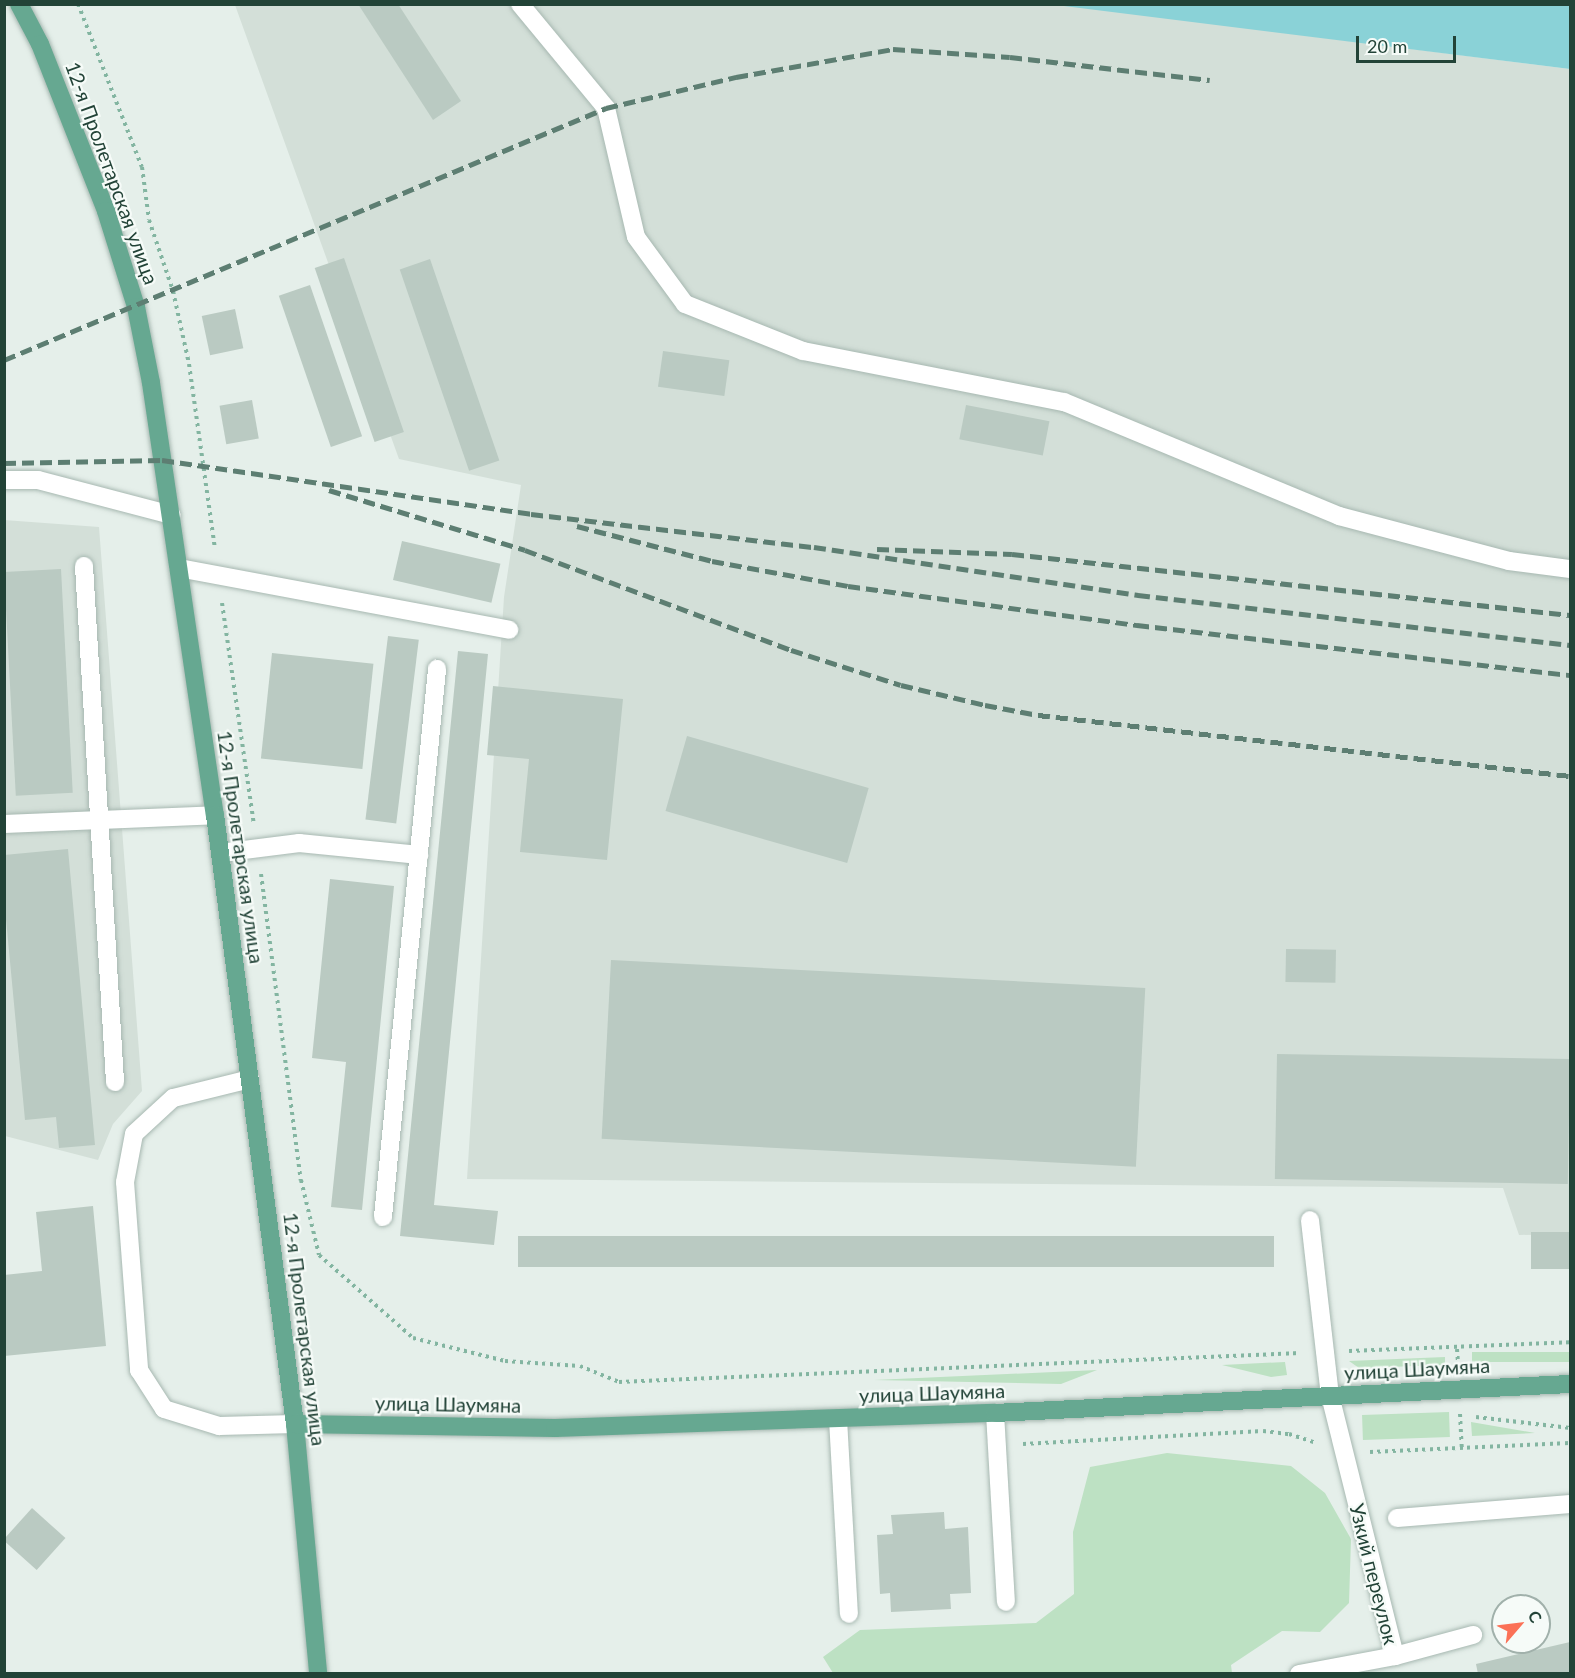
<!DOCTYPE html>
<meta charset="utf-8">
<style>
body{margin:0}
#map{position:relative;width:1575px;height:1678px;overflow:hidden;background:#e5efea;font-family:Lato,sans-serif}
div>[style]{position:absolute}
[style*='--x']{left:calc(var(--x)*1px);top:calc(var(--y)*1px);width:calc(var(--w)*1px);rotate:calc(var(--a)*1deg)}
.built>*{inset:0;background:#d3dfd8}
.green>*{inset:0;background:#bde1c3;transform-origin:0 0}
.water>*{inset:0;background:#8ad2d7}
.building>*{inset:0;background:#bacac2;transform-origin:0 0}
.path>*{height:4px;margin-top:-2px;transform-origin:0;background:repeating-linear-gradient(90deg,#83b5a1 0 3px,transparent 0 7.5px)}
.roads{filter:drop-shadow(0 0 2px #a7b8b1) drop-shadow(0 0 2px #a7b8b1)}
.minor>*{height:18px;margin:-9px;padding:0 9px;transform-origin:9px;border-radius:9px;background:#fff}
.major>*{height:18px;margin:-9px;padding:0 9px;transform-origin:9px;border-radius:9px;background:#66a891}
.rail>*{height:4.5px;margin-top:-2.25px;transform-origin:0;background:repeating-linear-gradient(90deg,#5d7e72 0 12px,transparent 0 18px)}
span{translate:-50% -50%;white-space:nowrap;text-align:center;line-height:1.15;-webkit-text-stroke:4.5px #f6fbf8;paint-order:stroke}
.street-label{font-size:20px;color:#224337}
.frame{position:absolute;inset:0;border:6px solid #224337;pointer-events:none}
.north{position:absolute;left:1491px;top:1594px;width:60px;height:60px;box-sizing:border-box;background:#f6fbf8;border:2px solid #a1b1ab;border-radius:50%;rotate:62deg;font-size:16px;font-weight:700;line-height:24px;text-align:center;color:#224337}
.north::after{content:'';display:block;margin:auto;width:21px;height:27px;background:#fb7157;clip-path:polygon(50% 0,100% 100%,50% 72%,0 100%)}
.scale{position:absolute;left:1356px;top:36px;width:100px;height:27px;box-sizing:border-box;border:3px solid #224337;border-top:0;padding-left:8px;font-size:18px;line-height:21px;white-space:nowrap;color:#224337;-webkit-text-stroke:4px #f6fbf8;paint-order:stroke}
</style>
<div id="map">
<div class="built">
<div style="clip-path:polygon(1056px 4px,1570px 69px,1570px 1234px,1519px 1235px,1503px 1188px,467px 1179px,504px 597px,521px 485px,399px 459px,235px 5px)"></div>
<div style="clip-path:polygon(4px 520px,99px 527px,142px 1091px,113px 1124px,98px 1160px,5px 1136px)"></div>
</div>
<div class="green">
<div style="left:1570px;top:1352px;width:10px;height:98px;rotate:90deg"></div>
<div style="clip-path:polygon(1445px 1357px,1445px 1365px,1359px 1368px,1349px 1361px)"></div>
<div style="clip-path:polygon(1285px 1362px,1287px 1375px,1271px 1377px,1222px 1365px)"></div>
<div style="clip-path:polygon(1097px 1370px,1061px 1384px,874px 1380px)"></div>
<div style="left:1449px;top:1412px;width:25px;height:87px;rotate:88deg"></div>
<div style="clip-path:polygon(1471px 1422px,1535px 1433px,1472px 1436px)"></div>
<div style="clip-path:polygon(1167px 1453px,1291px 1466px,1325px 1493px,1351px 1539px,1349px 1603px,1320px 1632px,1282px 1631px,1231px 1665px,1232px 1673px,833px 1673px,823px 1657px,860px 1630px,1036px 1623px,1074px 1594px,1073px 1532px,1090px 1467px)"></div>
</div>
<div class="water">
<div style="clip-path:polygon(1056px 5px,1570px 5px,1570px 69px)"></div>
</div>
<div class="building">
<div style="clip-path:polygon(358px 4px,398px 4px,461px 101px,433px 120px)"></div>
<div style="left:344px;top:258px;width:184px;height:31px;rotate:71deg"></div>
<div style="left:430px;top:259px;width:213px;height:32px;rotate:71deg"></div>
<div style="left:310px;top:285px;width:160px;height:33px;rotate:71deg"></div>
<div style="left:235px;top:309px;width:40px;height:34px;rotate:78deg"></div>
<div style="left:663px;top:351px;width:67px;height:36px;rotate:8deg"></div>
<div style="left:252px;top:400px;width:39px;height:33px;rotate:80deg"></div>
<div style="left:966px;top:405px;width:85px;height:35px;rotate:11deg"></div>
<div style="left:402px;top:541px;width:101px;height:40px;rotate:13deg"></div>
<div style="left:61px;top:569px;width:224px;height:57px;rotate:87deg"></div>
<div style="left:388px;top:636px;width:31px;height:185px;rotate:7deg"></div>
<div style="clip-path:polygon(458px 651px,488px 654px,434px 1205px,498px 1211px,494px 1245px,400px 1236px)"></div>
<div style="left:272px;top:653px;width:102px;height:106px;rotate:6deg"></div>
<div style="clip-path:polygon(493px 686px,623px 699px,607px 860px,520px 852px,529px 759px,487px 755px)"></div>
<div style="left:687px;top:736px;width:189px;height:78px;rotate:16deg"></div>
<div style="clip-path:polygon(68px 849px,95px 1145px,59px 1148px,56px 1117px,25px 1120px,4px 898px,4px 855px)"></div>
<div style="clip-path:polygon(330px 879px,394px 886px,362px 1210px,331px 1207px,346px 1062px,312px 1058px)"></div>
<div style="left:1286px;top:949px;width:50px;height:33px;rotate:1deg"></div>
<div style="left:611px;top:960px;width:535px;height:179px;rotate:3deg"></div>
<div style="left:1277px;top:1054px;width:293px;height:125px;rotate:1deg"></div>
<div style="clip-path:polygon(93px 1206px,106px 1346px,4px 1356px,4px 1275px,42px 1271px,36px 1212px)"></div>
<div style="left:1531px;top:1232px;width:39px;height:37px"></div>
<div style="left:1274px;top:1236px;width:31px;height:756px;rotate:90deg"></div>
<div style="left:32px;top:1508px;width:45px;height:43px;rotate:42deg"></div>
<div style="clip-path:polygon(944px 1512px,945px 1529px,968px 1527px,971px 1593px,950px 1594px,951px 1609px,891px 1612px,890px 1593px,880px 1594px,877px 1535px,893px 1534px,891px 1515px)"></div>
<div style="clip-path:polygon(1570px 1642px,1570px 1674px,1478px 1674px,1476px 1664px)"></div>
</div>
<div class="path">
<div style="--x:78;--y:4;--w:175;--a:68.6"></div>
<div style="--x:142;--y:167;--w:53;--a:82.5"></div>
<div style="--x:149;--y:220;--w:75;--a:71.3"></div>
<div style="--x:173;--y:291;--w:75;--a:77.6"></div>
<div style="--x:189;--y:364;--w:186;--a:82"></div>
<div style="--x:222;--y:603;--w:224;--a:81.8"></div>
<div style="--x:261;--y:874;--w:309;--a:82.6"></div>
<div style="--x:301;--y:1180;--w:77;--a:76.5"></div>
<div style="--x:319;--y:1255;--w:125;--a:41.4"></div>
<div style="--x:413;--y:1338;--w:95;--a:14"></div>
<div style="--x:505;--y:1361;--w:75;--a:3.8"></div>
<div style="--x:580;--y:1366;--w:42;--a:22.3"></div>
<div style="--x:619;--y:1382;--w:682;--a:-2.44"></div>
<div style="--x:1457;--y:1349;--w:13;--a:86"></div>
<div style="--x:1349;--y:1351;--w:221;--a:-2.3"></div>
<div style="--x:1460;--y:1414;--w:34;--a:87"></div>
<div style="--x:1476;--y:1417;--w:95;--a:6.7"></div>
<div style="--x:1023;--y:1444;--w:240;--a:-3.1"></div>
<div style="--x:1263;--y:1431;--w:26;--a:7"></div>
<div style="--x:1289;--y:1434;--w:26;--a:18"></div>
<div style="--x:1370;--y:1452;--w:200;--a:-2.6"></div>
</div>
<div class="roads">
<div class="minor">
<div style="--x:520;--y:4;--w:135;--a:50.4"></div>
<div style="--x:606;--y:108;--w:132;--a:76.9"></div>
<div style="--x:636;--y:237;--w:83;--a:53.8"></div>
<div style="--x:685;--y:304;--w:127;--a:21.7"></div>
<div style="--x:803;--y:351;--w:266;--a:11.1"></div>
<div style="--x:1064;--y:402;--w:298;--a:22.5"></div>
<div style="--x:1339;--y:516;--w:176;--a:14.8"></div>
<div style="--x:1509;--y:561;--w:62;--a:7.5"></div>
<div style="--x:4;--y:480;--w:34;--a:0"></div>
<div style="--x:38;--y:480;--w:138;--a:14.7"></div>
<div style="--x:84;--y:566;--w:517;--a:86.56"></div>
<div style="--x:179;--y:568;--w:336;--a:10.6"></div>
<div style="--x:4;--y:824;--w:211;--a:-2.4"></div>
<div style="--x:220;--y:853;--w:80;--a:-7.2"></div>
<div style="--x:299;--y:843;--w:121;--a:5.7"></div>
<div style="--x:250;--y:1079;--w:79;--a:166.1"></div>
<div style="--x:173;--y:1098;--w:53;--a:137.3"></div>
<div style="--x:134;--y:1134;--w:49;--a:100.6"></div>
<div style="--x:125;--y:1182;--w:189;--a:85.7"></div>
<div style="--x:139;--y:1370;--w:46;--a:57.3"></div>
<div style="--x:164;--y:1409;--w:58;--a:17.2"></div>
<div style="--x:219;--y:1426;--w:76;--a:-1.5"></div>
<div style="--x:383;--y:1217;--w:551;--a:-84.37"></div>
<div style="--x:995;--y:1413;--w:189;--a:86.7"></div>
<div style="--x:838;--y:1419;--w:195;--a:86.8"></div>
<div style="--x:1397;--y:1518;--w:174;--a:-4.6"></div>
<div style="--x:1395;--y:1656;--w:81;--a:-15.1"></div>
<div style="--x:1299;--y:1674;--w:98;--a:-10.6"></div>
<div style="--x:1395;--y:1656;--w:268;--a:-104"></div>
<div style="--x:1330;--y:1396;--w:177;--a:-96.5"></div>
</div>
<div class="major">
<div style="--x:19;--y:4;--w:45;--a:62.3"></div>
<div style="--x:40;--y:44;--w:180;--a:68.4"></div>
<div style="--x:106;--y:211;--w:101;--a:72.6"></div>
<div style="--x:136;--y:307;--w:77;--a:78.8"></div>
<div style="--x:151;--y:383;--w:437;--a:81.6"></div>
<div style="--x:215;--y:815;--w:614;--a:82.52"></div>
<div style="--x:295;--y:1424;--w:251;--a:84.7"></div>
<div style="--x:295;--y:1424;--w:260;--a:0.9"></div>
<div style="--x:555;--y:1428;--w:440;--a:-2"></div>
<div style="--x:995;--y:1413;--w:576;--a:-2.89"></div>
</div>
</div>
<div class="rail">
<div style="--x:4;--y:360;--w:653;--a:-22.71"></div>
<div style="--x:606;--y:108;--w:134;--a:-13.4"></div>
<div style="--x:736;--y:77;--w:159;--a:-10.1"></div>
<div style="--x:893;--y:49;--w:117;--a:3.9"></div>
<div style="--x:1010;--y:57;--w:201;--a:6.6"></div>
<div style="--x:4;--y:463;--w:158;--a:-1.1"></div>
<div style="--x:162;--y:460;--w:373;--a:8.3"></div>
<div style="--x:531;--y:514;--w:285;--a:6.7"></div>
<div style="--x:814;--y:547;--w:328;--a:8.4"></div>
<div style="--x:1138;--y:595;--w:435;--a:6.6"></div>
<div style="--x:329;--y:490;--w:205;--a:17"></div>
<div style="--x:525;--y:550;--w:284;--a:20.6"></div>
<div style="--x:791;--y:650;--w:115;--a:17.7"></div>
<div style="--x:901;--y:685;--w:86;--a:13.4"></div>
<div style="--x:985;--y:705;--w:54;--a:10.7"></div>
<div style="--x:1038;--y:715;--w:535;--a:6.54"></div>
<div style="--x:577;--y:526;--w:139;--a:14.5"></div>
<div style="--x:712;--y:561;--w:138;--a:10.4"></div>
<div style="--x:848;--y:586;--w:292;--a:7.7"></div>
<div style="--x:1137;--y:625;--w:436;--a:6.6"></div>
<div style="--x:877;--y:549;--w:135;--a:2.1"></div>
<div style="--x:1012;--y:554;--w:561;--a:6.24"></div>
</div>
<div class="street-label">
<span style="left:112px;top:173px;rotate:70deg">12-я Пролетарская улица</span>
<span style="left:241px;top:847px;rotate:82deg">12-я Пролетарская улица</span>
<span style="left:305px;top:1329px;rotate:83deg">12-я Пролетарская улица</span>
<span style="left:1417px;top:1369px;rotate:-3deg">улица Шаумяна</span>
<span style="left:932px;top:1393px;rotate:-2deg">улица Шаумяна</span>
<span style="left:448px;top:1404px;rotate:1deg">улица Шаумяна</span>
<span style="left:1374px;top:1574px;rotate:76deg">Узкий переулок</span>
</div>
<div class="frame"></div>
<div class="north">С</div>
<div class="scale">20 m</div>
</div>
